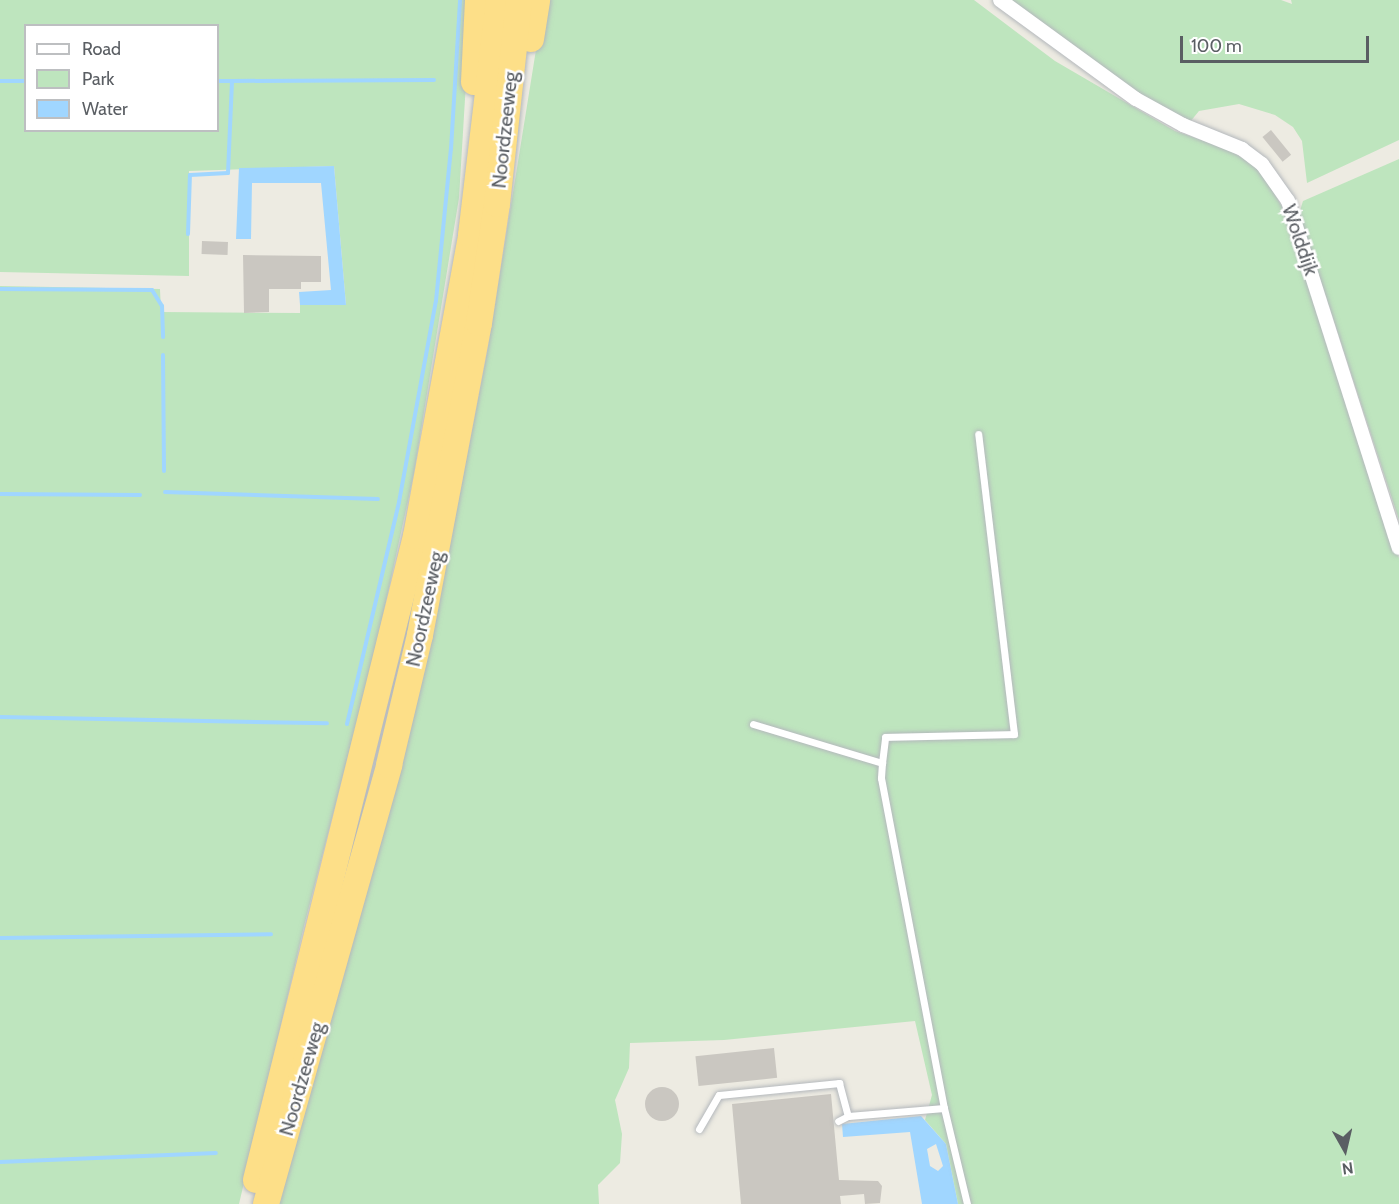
<!DOCTYPE html>
<style>
body{margin:0}
#map{position:relative;width:1399px;height:1204px;overflow:hidden;background:#edebe2;font-family:Cabin,sans-serif}
div>[style]{position:absolute}
[style*='--x']{left:calc(var(--x)*1px);top:calc(var(--y)*1px);width:calc(var(--w)*1px);rotate:calc(var(--a)*1deg)}
.green>*{inset:0;background:#bee5be}
.water>*{inset:0;background:#a0d6ff}
.stream>*{height:4px;margin:-2px;padding:0 2px;transform-origin:2px;border-radius:2px;background:#a0d6ff}
.building>*{inset:0;background:#cac7c1;transform-origin:0 0}
.round{border-radius:50%}
.roads{filter:drop-shadow(0 0 2px #b4b8bc) drop-shadow(0 0 2px #b4b8bc)}
.lane>*{height:7px;margin:-3.5px;padding:0 3.5px;transform-origin:3.5px;border-radius:3.5px;background:#fff}
.street>*{height:14px;margin:-7px;padding:0 7px;transform-origin:7px;border-radius:7px;background:#fff}
.highway>*{height:26px;margin:-13px;padding:0 13px;transform-origin:13px;border-radius:13px;background:#fddf88}
span{translate:-50% -50%;white-space:nowrap;text-align:center;line-height:1.15;-webkit-text-stroke:5px #fff;paint-order:stroke}
.street-label{font-size:20px;color:#5a5e63}
.legend{position:absolute;left:24px;top:24px;width:195px;height:108px;box-sizing:border-box;background:#fff;border:2px solid #bdbfc1;margin:0;padding:8px 10px;list-style:none;font-size:18px;color:#5a5e63}
.legend li{display:flex;align-items:center;gap:12px;height:30px}
.legend b{width:30px;border:2px solid #bdbfc1}
.north{position:absolute;left:1315px;top:1120px;width:60px;height:60px;-webkit-text-stroke:4px #fff;paint-order:stroke;rotate:172deg;font-size:16px;font-weight:700;line-height:24px;text-align:center;color:#5a5e63}
.north::after{content:'';display:block;margin:auto;width:21px;height:27px;background:#5a5e63;clip-path:polygon(50% 0,100% 100%,50% 72%,0 100%)}
.scale{position:absolute;left:1180px;top:36px;width:189px;height:27px;box-sizing:border-box;border:3px solid #5a5e63;border-top:0;padding-left:8px;font-size:18px;line-height:21px;white-space:nowrap;color:#5a5e63;-webkit-text-stroke:4px #fff;paint-order:stroke}
</style>
<div id="map">
<div class="green">
<div style="clip-path:polygon(evenodd,0 0,471px 0,459px 198px,414px 473px,375px 652px,304px 926px,239px 1204px,0 1204px,0 286px,160px 289px,161px 312px,300px 313px,300px 305px,346px 305px,334px 166px,189px 171px,189px 276px,0 272px,0 0,26px 26px,218px 26px,218px 130px,26px 130px,26px 26px)"></div>
<div style="clip-path:polygon(544px 0,974px 0,1055px 61px,1175px 131px,1225px 148px,1251px 163px,1265px 178px,1288px 217px,1399px 558px,1399px 1204px,958px 1204px,946px 1144px,925px 1120px,932px 1095px,915px 1021px,724px 1040px,630px 1043px,629px 1068px,615px 1100px,622px 1134px,620px 1163px,598px 1185px,599px 1204px,275px 1204px,445px 570px,488px 348px)"></div>
<div style="clip-path:polygon(1007px 0,1281px 0,1292px 4px,1291px 0,1399px 0,1399px 140px,1307px 183px,1302px 141px,1293px 127px,1275px 115px,1239px 104px,1199px 111px,1190px 122px,1138px 94px)"></div>
<div style="clip-path:polygon(1399px 159px,1399px 520px,1299px 214px,1303px 201px)"></div>
</div>
<div class="water">
<div style="clip-path:polygon(334px 166px,346px 305px,300px 305px,299px 292px,331px 290px,321px 183px,252px 183px,251px 239px,236px 239px,239px 168px)"></div>
<div style="clip-path:polygon(evenodd,921px 1116px,946px 1144px,958px 1204px,922px 1204px,910px 1132px,843px 1137px,842px 1124px,921px 1116px,936px 1144px,943px 1166px,938px 1171px,930px 1166px,927px 1149px,936px 1144px)"></div>
</div>
<div class="stream">
<div style="--x:0;--y:81;--w:26;--a:0"></div>
<div style="--x:232;--y:81;--w:202;--a:-0.3"></div>
<div style="--x:188;--y:234;--w:59;--a:-88.1"></div>
<div style="--x:190;--y:175;--w:38;--a:-3"></div>
<div style="--x:228;--y:173;--w:92;--a:-87.5"></div>
<div style="--x:232;--y:81;--w:14;--a:180"></div>
<div style="--x:0;--y:289;--w:152;--a:0.4"></div>
<div style="--x:152;--y:290;--w:19;--a:58"></div>
<div style="--x:162;--y:306;--w:31;--a:88"></div>
<div style="--x:163;--y:355;--w:116;--a:89.5"></div>
<div style="--x:165;--y:492;--w:213;--a:1.9"></div>
<div style="--x:0;--y:494;--w:140;--a:0.4"></div>
<div style="--x:0;--y:717;--w:327;--a:1.1"></div>
<div style="--x:347;--y:724;--w:228;--a:-76.8"></div>
<div style="--x:399;--y:502;--w:204;--a:-79.6"></div>
<div style="--x:436;--y:301;--w:153;--a:-84.4"></div>
<div style="--x:451;--y:149;--w:149;--a:-86.5"></div>
<div style="--x:0;--y:938;--w:271;--a:-0.8"></div>
<div style="--x:0;--y:1162;--w:216;--a:-2.4"></div>
</div>
<div class="building">
<div style="left:1271px;top:130px;width:32px;height:11px;rotate:51deg"></div>
<div style="left:202px;top:241px;width:26px;height:13px;rotate:2deg"></div>
<div style="clip-path:polygon(243px 255px,321px 256px,321px 282px,301px 282px,301px 289px,269px 289px,269px 312px,244px 313px)"></div>
<div style="left:774px;top:1048px;width:30px;height:79px;rotate:84deg"></div>
<div class="round" style="left:645px;top:1087px;width:34px;height:34px"></div>
<div style="clip-path:polygon(831px 1094px,839px 1180px,878px 1181px,882px 1186px,880px 1203px,865px 1204px,864px 1194px,840px 1196px,841px 1204px,741px 1204px,732px 1104px)"></div>
</div>
<div class="roads">
<div class="lane">
<div style="--x:753;--y:724;--w:135;--a:16.8"></div>
<div style="--x:882;--y:763;--w:15;--a:94"></div>
<div style="--x:881;--y:778;--w:336;--a:79.2"></div>
<div style="--x:944;--y:1108;--w:96;--a:175.2"></div>
<div style="--x:848;--y:1116;--w:11;--a:153"></div>
<div style="--x:882;--y:763;--w:26;--a:-83"></div>
<div style="--x:885;--y:737;--w:129;--a:-1.3"></div>
<div style="--x:1014;--y:734;--w:302;--a:-96.8"></div>
<div style="--x:944;--y:1108;--w:99;--a:76.5"></div>
<div style="--x:699;--y:1129;--w:39;--a:-60"></div>
<div style="--x:719;--y:1095;--w:121;--a:-5.7"></div>
<div style="--x:839;--y:1083;--w:34;--a:75"></div>
</div>
<div class="street">
<div style="--x:1000;--y:0;--w:168;--a:36.1"></div>
<div style="--x:1136;--y:99;--w:54;--a:29"></div>
<div style="--x:1183;--y:125;--w:64;--a:22.1"></div>
<div style="--x:1242;--y:149;--w:25;--a:37"></div>
<div style="--x:1262;--y:164;--w:45;--a:54.9"></div>
<div style="--x:1288;--y:201;--w:364;--a:72.3"></div>
</div>
<div class="highway">
<div style="--x:531;--y:39;--w:39;--a:-81"></div>
<div style="--x:474;--y:82;--w:82;--a:-87.2"></div>
<div style="--x:256;--y:1180;--w:664;--a:-76.05"></div>
<div style="--x:416;--y:536;--w:306;--a:-79.6"></div>
<div style="--x:471;--y:235;--w:237;--a:-83.2"></div>
<div style="--x:266;--y:1204;--w:456;--a:-74.3"></div>
<div style="--x:389;--y:765;--w:134;--a:-76.6"></div>
<div style="--x:420;--y:635;--w:318;--a:-79.3"></div>
<div style="--x:479;--y:323;--w:120;--a:-81.4"></div>
<div style="--x:497;--y:204;--w:205;--a:-83.8"></div>
</div>
</div>
<div class="street-label">
<span style="left:505px;top:130px;rotate:-84deg">Noordzeeweg</span>
<span style="left:1300px;top:240px;rotate:71deg">Wolddijk</span>
<span style="left:425px;top:609px;rotate:-78deg">Noordzeeweg</span>
<span style="left:302px;top:1079px;rotate:-74deg">Noordzeeweg</span>
</div>
<ul class="legend">
<li><b style="height:8px;background:#fff"></b>Road</li>
<li><b style="height:16px;background:#bee5be"></b>Park</li>
<li><b style="height:16px;background:#a0d6ff"></b>Water</li>
</ul>
<div class="north">N</div>
<div class="scale">100 m</div>
</div>
